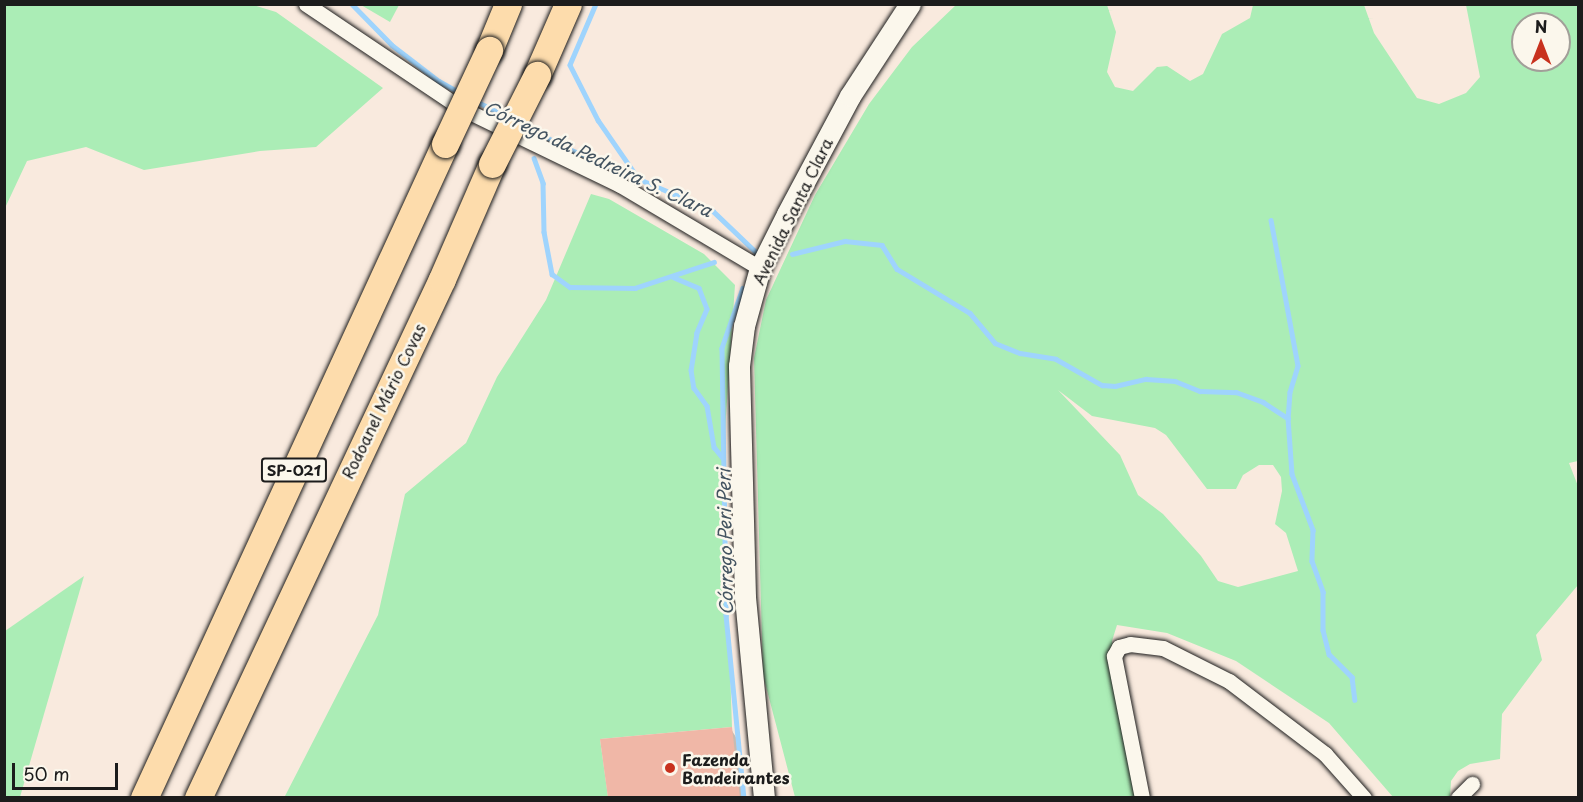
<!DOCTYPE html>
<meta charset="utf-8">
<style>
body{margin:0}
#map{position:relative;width:1583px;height:802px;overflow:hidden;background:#f9eade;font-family:"Playpen Sans",sans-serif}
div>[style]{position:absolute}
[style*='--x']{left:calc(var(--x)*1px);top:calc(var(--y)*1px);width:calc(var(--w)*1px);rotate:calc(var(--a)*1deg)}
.green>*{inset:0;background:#abedb6}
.shadow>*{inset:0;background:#0003}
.stream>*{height:4.5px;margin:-2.25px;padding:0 2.25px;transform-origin:2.25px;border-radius:2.25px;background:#9fd4fd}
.building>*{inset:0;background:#f0b7a7}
.roads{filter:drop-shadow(0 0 2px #1c1c1c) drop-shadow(0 0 2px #1c1c1c)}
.street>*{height:15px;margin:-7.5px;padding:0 7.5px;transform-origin:7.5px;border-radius:7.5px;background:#fbf7ec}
.secondary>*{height:21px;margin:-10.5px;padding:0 10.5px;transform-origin:10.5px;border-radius:10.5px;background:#fbf7ec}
.highway>*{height:27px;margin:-13.5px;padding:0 13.5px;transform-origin:13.5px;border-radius:13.5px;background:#fddcac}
.bridges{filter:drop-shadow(0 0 2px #1c1c1c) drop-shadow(0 0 2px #1c1c1c)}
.highway-bridge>*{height:27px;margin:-13.5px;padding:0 13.5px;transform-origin:13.5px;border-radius:13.5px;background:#fddcac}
.dots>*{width:16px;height:16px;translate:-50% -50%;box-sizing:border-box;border:3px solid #fbf7ec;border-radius:50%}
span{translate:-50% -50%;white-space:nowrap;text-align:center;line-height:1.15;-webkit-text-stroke:5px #fbf7ec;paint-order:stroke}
.shield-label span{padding:2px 4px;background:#fbf7ec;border:2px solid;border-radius:4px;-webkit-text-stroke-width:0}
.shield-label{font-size:15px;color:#1c1c1c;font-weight:700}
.street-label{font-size:16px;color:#1c1c1c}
.poi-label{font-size:16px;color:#1c1c1c;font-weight:700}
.left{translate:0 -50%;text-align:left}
.water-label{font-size:18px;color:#435360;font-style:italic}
.frame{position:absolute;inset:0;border:6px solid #1c1c1c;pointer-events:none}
.north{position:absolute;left:1511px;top:12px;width:60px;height:60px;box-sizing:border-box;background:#fbf7ec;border:2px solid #a29f99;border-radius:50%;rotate:0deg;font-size:16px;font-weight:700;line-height:24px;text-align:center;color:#1c1c1c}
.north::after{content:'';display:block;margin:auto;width:21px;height:27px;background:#c8321e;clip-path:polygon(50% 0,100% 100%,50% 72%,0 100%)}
.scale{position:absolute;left:12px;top:763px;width:106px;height:27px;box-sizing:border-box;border:3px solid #1c1c1c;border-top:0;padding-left:8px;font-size:18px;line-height:21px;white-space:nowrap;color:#1c1c1c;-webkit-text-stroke:4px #fbf7ec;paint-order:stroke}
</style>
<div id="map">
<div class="green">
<div style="clip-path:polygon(5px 4px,253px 5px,276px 12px,383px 88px,316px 147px,260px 151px,144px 170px,86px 147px,27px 161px,5px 208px)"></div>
<div style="clip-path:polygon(361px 5px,399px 5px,390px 22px)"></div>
<div style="clip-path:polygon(evenodd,956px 5px,1107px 5px,1116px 32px,1107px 72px,1115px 87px,1133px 91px,1157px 67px,1167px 66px,1190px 81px,1203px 74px,1222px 34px,1250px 18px,1253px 5px,1364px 5px,1374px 33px,1417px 98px,1439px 104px,1466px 93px,1480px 77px,1466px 5px,1578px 5px,1578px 461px,1569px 463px,1578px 486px,1578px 585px,1536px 635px,1542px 660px,1502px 714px,1500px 759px,1470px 764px,1458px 771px,1451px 781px,1450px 797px,1393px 797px,1329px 723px,1236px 661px,1167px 633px,1117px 625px,1112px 641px,1137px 797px,795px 797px,763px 675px,754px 358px,766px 300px,815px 195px,869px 104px,912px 47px,956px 5px,1523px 24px,1559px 24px,1559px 60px,1523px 60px,1523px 24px,956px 5px,1058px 390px,1092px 416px,1155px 428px,1166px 435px,1207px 489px,1236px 489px,1243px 475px,1259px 465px,1273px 465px,1281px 477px,1282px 491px,1275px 524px,1286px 533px,1298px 571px,1238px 587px,1218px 581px,1201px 556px,1163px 514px,1138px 495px,1120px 455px,1058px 390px)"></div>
<div style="clip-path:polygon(591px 194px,609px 199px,704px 254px,735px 285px,723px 459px,732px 727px,600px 739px,608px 797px,284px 798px,378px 615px,405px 494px,466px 443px,497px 377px,546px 300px)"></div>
<div style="clip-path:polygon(84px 576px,20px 797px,5px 797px,5px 631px)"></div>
</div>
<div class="shadow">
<div style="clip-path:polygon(731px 729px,737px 739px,743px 798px,609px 798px)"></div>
</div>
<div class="stream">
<div style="--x:352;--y:4;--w:57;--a:45.7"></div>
<div style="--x:392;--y:45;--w:59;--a:37.5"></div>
<div style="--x:439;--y:81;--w:25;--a:29"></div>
<div style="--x:596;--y:4;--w:66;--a:113.1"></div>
<div style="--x:570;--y:65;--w:62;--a:63"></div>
<div style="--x:598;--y:120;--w:70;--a:55.4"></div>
<div style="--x:476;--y:101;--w:34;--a:27"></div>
<div style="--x:521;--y:124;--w:52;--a:27.6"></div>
<div style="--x:567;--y:148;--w:159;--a:23.3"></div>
<div style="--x:713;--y:211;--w:59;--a:43.6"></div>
<div style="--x:534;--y:158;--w:27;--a:70"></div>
<div style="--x:543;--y:183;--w:49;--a:88.8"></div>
<div style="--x:544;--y:232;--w:43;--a:79.2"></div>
<div style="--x:552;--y:274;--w:22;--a:36"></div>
<div style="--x:570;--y:287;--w:65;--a:0.9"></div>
<div style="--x:635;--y:288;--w:83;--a:-18.2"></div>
<div style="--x:1271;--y:220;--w:148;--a:79.5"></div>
<div style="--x:1298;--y:366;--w:27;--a:107"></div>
<div style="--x:1290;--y:392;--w:26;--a:94"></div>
<div style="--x:1288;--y:418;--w:56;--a:85.9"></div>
<div style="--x:1292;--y:474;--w:60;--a:69.4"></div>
<div style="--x:1313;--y:530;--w:31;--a:92"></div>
<div style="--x:1312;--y:561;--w:33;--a:70"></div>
<div style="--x:1323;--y:592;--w:38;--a:90"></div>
<div style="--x:1323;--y:630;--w:25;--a:76"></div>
<div style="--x:1329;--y:654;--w:33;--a:45"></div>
<div style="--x:1352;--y:677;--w:23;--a:83"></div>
<div style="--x:792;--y:254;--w:55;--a:-13.8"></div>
<div style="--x:845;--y:241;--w:37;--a:6"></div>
<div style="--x:882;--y:245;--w:28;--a:58"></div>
<div style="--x:897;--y:269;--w:85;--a:31.1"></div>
<div style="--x:970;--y:313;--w:39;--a:50"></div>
<div style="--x:995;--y:343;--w:27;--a:22"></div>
<div style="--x:1020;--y:353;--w:36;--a:9"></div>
<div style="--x:1056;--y:359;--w:53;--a:29.5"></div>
<div style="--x:1102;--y:385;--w:13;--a:4"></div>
<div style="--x:1115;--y:386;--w:32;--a:-13"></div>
<div style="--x:1146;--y:379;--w:29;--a:4"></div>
<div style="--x:1175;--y:381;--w:27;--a:22"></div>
<div style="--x:1200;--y:391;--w:36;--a:2"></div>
<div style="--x:1236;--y:392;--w:29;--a:20"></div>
<div style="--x:1263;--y:402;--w:30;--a:33"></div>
<div style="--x:673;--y:277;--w:28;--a:23"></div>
<div style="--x:699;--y:288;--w:22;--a:69"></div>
<div style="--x:707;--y:309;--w:26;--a:113"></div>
<div style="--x:697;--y:333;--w:37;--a:99"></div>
<div style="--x:691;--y:370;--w:18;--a:81"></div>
<div style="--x:694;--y:388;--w:22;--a:54"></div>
<div style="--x:707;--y:406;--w:42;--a:80.3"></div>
<div style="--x:714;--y:447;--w:14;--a:51"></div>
<div style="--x:743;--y:288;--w:64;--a:109.3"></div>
<div style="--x:722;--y:348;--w:267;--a:89.1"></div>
<div style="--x:726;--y:615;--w:184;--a:84.4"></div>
</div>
<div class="building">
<div style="clip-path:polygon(732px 727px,740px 798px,608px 798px,600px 739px)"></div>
</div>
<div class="roads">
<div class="street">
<div style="--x:306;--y:4;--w:184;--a:33.9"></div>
<div style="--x:459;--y:107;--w:179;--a:25.8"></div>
<div style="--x:620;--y:185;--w:163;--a:30.7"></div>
<div style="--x:1142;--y:798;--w:145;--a:-101.2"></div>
<div style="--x:1114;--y:656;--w:10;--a:-61"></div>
<div style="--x:1119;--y:647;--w:11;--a:-15"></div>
<div style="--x:1130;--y:644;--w:33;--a:7"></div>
<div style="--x:1163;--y:648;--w:74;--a:26.6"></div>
<div style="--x:1229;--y:681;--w:121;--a:37.2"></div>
<div style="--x:1325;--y:754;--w:59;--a:48.4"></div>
<div style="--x:1458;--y:798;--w:20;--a:-45"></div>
</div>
<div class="secondary">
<div style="--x:764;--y:798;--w:202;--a:-95.4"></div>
<div style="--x:745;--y:597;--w:231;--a:-91.5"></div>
<div style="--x:739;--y:366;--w:40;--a:-82.9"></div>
<div style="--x:744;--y:326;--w:60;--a:-74.6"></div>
<div style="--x:760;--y:268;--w:60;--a:-63.4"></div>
<div style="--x:787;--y:214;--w:134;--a:-61.9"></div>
<div style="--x:850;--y:96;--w:110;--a:-56.9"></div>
</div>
<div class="highway">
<div style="--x:489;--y:50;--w:50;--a:-67.6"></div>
<div style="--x:537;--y:75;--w:77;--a:-66.4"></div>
<div style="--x:144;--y:798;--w:720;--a:-65.29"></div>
<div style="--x:198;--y:798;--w:573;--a:-64.82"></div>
<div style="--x:442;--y:279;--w:125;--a:-66.5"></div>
</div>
</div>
<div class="bridges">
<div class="highway-bridge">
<div style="--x:445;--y:144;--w:104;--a:-64.9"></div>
<div style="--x:492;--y:164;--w:100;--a:-63.2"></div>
</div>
</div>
<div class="dots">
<div style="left:670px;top:768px;background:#c8321e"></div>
</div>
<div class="shield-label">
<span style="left:294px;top:470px">SP-021</span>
</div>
<div class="street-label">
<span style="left:792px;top:211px;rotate:-64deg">Avenida Santa Clara</span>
<span style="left:383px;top:401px;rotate:-64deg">Rodoanel Mário Covas</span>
</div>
<div class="poi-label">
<span class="left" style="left:682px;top:768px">Fazenda<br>Bandeirantes</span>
</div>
<div class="water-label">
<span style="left:598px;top:159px;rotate:25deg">Córrego da Pedreira S. Clara</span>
<span style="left:725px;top:542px;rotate:-91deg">Córrego Peri Peri</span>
</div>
<div class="frame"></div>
<div class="north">N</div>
<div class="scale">50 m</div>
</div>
